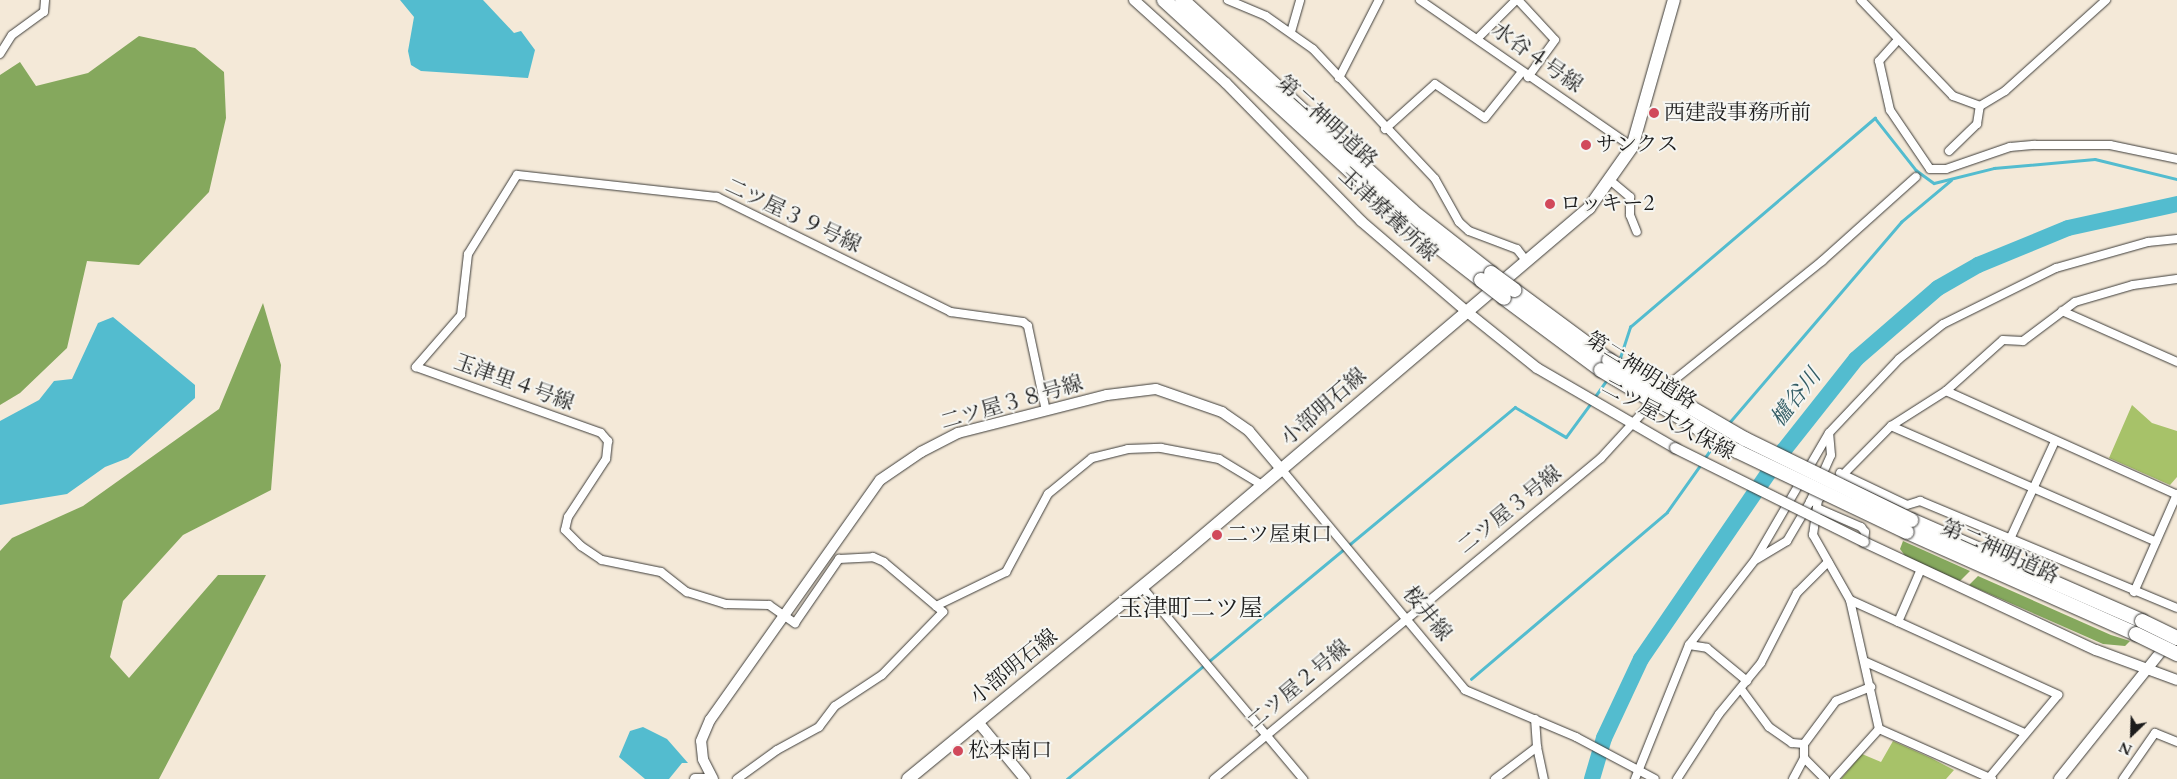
<!DOCTYPE html>
<meta charset="utf-8">
<style>
body{margin:0}
#map{position:relative;width:2177px;height:779px;overflow:hidden;background:#f4e9d8;font-family:Cardo,"Noto Serif JP",serif}
div>[style]{position:absolute}
[style*='--x']{left:calc(var(--x)*1px);top:calc(var(--y)*1px);width:calc(var(--w)*1px);rotate:calc(var(--a)*1deg)}
.green>*{inset:0;background:#a7c269}
.forest>*{inset:0;background:#85a85d}
.water>*{inset:0;background:#53bccf}
.stream>*{height:2.5px;margin:-1.25px;padding:0 1.25px;transform-origin:1.25px;border-radius:1.25px;background:#53bccf}
.river>*{height:16px;margin:-8px;padding:0 8px;transform-origin:8px;border-radius:8px;background:#53bccf}
.roads{filter:drop-shadow(0 0 1px #3c3b38) drop-shadow(0 0 1px #3c3b38)}
.minor>*{height:8px;margin:-4px;padding:0 4px;transform-origin:4px;border-radius:4px;background:#fff}
.tertiary>*{height:10px;margin:-5px;padding:0 5px;transform-origin:5px;border-radius:5px;background:#fff}
.primary>*{height:12px;margin:-6px;padding:0 6px;transform-origin:6px;border-radius:6px;background:#fff}
.motorway>*{height:14px;margin:-7px;padding:0 7px;transform-origin:7px;border-radius:7px;background:#fff}
.bridges{filter:drop-shadow(0 0 1px #3c3b38) drop-shadow(0 0 1px #3c3b38)}
.tertiary-bridge>*{height:10px;margin:-5px;padding:0 5px;transform-origin:5px;border-radius:5px;background:#fff}
.motorway-bridge>*{height:14px;margin:-7px;padding:0 7px;transform-origin:7px;border-radius:7px;background:#fff}
.dots>*{width:14px;height:14px;translate:-50% -50%;box-sizing:border-box;border:2px solid #f6f6f2;border-radius:50%}
span{translate:-50% -50%;white-space:nowrap;text-align:center;line-height:1.15;-webkit-text-stroke:4px #f6f6f2;paint-order:stroke}
.street-label{font-size:21px;color:#1c1c1c}
.poi-label{font-size:21px;color:#1c1c1c}
.left{translate:0 -50%;text-align:left}
.water-label{font-size:22px;color:#325c64;font-style:italic}
.quarter-label{font-size:24px;color:#1c1c1c}
.north{position:absolute;left:2107px;top:709px;width:50px;height:50px;-webkit-text-stroke:4px #f6f6f2;paint-order:stroke;rotate:204deg;font-size:14px;font-weight:700;line-height:20px;text-align:center;color:#1c1c1c}
.north::after{content:'';display:block;margin:auto;width:18px;height:22px;background:#1c1c1c;clip-path:polygon(50% 0,100% 100%,50% 72%,0 100%)}
</style>
<div id="map">
<div class="green">
<div style="clip-path:polygon(2132px 405px,2152px 423px,2177px 431px,2177px 477px,2170px 485px,2109px 458px)"></div>
<div style="clip-path:polygon(1893px 741px,1931px 758px,1954px 770px,1946px 779px,1841px 779px,1862px 754px,1881px 762px)"></div>
</div>
<div class="forest">
<div style="clip-path:polygon(139px 36px,195px 48px,224px 72px,226px 118px,209px 192px,139px 265px,87px 261px,67px 348px,20px 393px,0 405px,0 75px,20px 62px,36px 86px,88px 73px)"></div>
<div style="clip-path:polygon(263px 303px,281px 365px,271px 490px,183px 535px,123px 601px,110px 657px,129px 678px,218px 575px,266px 575px,159px 779px,0 779px,0 551px,12px 538px,83px 506px,219px 409px)"></div>
<div style="clip-path:polygon(1903px 541px,1970px 571px,1960px 581px,1906px 557px,1900px 549px)"></div>
<div style="clip-path:polygon(1978px 576px,2111px 635px,2130px 641px,2125px 646px,2103px 644px,1969px 585px)"></div>
</div>
<div class="water">
<div style="clip-path:polygon(483px 0,514px 33px,521px 31px,535px 50px,528px 78px,421px 71px,411px 65px,408px 51px,414px 17px,400px 0)"></div>
<div style="clip-path:polygon(113px 317px,195px 385px,195px 398px,128px 458px,105px 467px,67px 494px,0 505px,0 421px,39px 400px,54px 381px,72px 379px,98px 323px)"></div>
<div style="clip-path:polygon(643px 727px,667px 739px,688px 763px,682px 763px,669px 779px,645px 779px,619px 757px,630px 731px)"></div>
</div>
<div class="stream">
<div style="--x:1619;--y:361;--w:36;--a:-72"></div>
<div style="--x:1630;--y:327;--w:322;--a:-40.5"></div>
<div style="--x:1875;--y:118;--w:66;--a:51.7"></div>
<div style="--x:1916;--y:170;--w:22;--a:36"></div>
<div style="--x:1934;--y:183;--w:62;--a:-14"></div>
<div style="--x:1994;--y:168;--w:101;--a:-5.1"></div>
<div style="--x:2095;--y:159;--w:84;--a:13.7"></div>
<div style="--x:1594;--y:398;--w:24;--a:-55"></div>
<div style="--x:1728;--y:424;--w:266;--a:-49.4"></div>
<div style="--x:1901;--y:222;--w:65;--a:-40"></div>
<div style="--x:1704;--y:459;--w:19;--a:-55"></div>
<div style="--x:1471;--y:679;--w:257;--a:-40.4"></div>
<div style="--x:1667;--y:512;--w:59;--a:-54.7"></div>
<div style="--x:1067;--y:779;--w:582;--a:-39.7"></div>
<div style="--x:1515;--y:407;--w:59;--a:30.5"></div>
<div style="--x:1566;--y:437;--w:42;--a:-53.7"></div>
</div>
<div class="river">
<div style="--x:1592;--y:779;--w:43;--a:-73.7"></div>
<div style="--x:1604;--y:738;--w:87;--a:-64.9"></div>
<div style="--x:1641;--y:659;--w:253;--a:-55.6"></div>
<div style="--x:1784;--y:450;--w:116;--a:-51.6"></div>
<div style="--x:1856;--y:359;--w:108;--a:-40.9"></div>
<div style="--x:1938;--y:288;--w:46;--a:-29.9"></div>
<div style="--x:1978;--y:265;--w:97;--a:-22.3"></div>
<div style="--x:2068;--y:228;--w:112;--a:-12.4"></div>
</div>
<div class="roads">
<div class="minor">
<div style="--x:1228;--y:0;--w:41;--a:22.8"></div>
<div style="--x:1266;--y:16;--w:57;--a:35.1"></div>
<div style="--x:1313;--y:49;--w:178;--a:46.8"></div>
<div style="--x:1435;--y:179;--w:49;--a:60.8"></div>
<div style="--x:1459;--y:222;--w:13;--a:42"></div>
<div style="--x:1469;--y:231;--w:51;--a:20.6"></div>
<div style="--x:1517;--y:249;--w:16;--a:52"></div>
<div style="--x:1420;--y:0;--w:258;--a:34.7"></div>
<div style="--x:1518;--y:0;--w:54;--a:47.2"></div>
<div style="--x:1555;--y:40;--w:46;--a:126.1"></div>
<div style="--x:1861;--y:0;--w:133;--a:46.2"></div>
<div style="--x:1953;--y:96;--w:29;--a:20"></div>
<div style="--x:1980;--y:106;--w:29;--a:-31"></div>
<div style="--x:2005;--y:91;--w:136;--a:-42"></div>
<div style="--x:1291;--y:32;--w:33;--a:-74"></div>
<div style="--x:1478;--y:38;--w:54;--a:-45"></div>
<div style="--x:1897;--y:41;--w:27;--a:132"></div>
<div style="--x:1879;--y:61;--w:50;--a:77.3"></div>
<div style="--x:1890;--y:110;--w:71;--a:55.9"></div>
<div style="--x:1930;--y:169;--w:16;--a:0"></div>
<div style="--x:1946;--y:169;--w:68;--a:-19"></div>
<div style="--x:2010;--y:147;--w:25;--a:-5"></div>
<div style="--x:2035;--y:145;--w:75;--a:0"></div>
<div style="--x:2110;--y:145;--w:68;--a:11.8"></div>
<div style="--x:0;--y:54;--w:22;--a:-58"></div>
<div style="--x:12;--y:35;--w:39;--a:-36"></div>
<div style="--x:44;--y:12;--w:12;--a:-85"></div>
<div style="--x:1339;--y:78;--w:88;--a:-62.9"></div>
<div style="--x:1385;--y:129;--w:67;--a:-42"></div>
<div style="--x:1435;--y:84;--w:60;--a:34.2"></div>
<div style="--x:1485;--y:118;--w:58;--a:-51.3"></div>
<div style="--x:1949;--y:151;--w:39;--a:-44"></div>
<div style="--x:1977;--y:124;--w:18;--a:-81"></div>
<div style="--x:1611;--y:181;--w:25;--a:40"></div>
<div style="--x:1630;--y:197;--w:18;--a:90"></div>
<div style="--x:1630;--y:215;--w:18;--a:68"></div>
<div style="--x:2062;--y:311;--w:126;--a:23.9"></div>
<div style="--x:1946;--y:391;--w:253;--a:24.2"></div>
<div style="--x:1046;--y:411;--w:87;--a:-102"></div>
<div style="--x:1028;--y:326;--w:6;--a:-141"></div>
<div style="--x:1023;--y:322;--w:73;--a:-172.1"></div>
<div style="--x:951;--y:312;--w:261;--a:-153.8"></div>
<div style="--x:717;--y:197;--w:201;--a:-173.7"></div>
<div style="--x:517;--y:175;--w:93;--a:121.8"></div>
<div style="--x:468;--y:254;--w:61;--a:96.5"></div>
<div style="--x:461;--y:315;--w:69;--a:130.9"></div>
<div style="--x:416;--y:367;--w:196;--a:19.6"></div>
<div style="--x:601;--y:433;--w:11;--a:49"></div>
<div style="--x:608;--y:441;--w:18;--a:96"></div>
<div style="--x:606;--y:459;--w:69;--a:123.2"></div>
<div style="--x:568;--y:517;--w:13;--a:103"></div>
<div style="--x:565;--y:530;--w:23;--a:45"></div>
<div style="--x:581;--y:546;--w:25;--a:34"></div>
<div style="--x:602;--y:560;--w:60;--a:11.5"></div>
<div style="--x:661;--y:572;--w:33;--a:38"></div>
<div style="--x:687;--y:592;--w:41;--a:17.1"></div>
<div style="--x:726;--y:604;--w:43;--a:1.3"></div>
<div style="--x:769;--y:605;--w:32;--a:35"></div>
<div style="--x:795;--y:623;--w:78;--a:-55.5"></div>
<div style="--x:839;--y:559;--w:34;--a:-3"></div>
<div style="--x:873;--y:557;--w:12;--a:24"></div>
<div style="--x:884;--y:562;--w:68;--a:40.2"></div>
<div style="--x:936;--y:606;--w:78;--a:-25.9"></div>
<div style="--x:1006;--y:572;--w:89;--a:-61.7"></div>
<div style="--x:1048;--y:494;--w:57;--a:-39.3"></div>
<div style="--x:1092;--y:458;--w:37;--a:-14"></div>
<div style="--x:1128;--y:449;--w:33;--a:-2"></div>
<div style="--x:1161;--y:448;--w:59;--a:10.7"></div>
<div style="--x:1219;--y:459;--w:50;--a:31.2"></div>
<div style="--x:1891;--y:426;--w:289;--a:23.6"></div>
<div style="--x:1282;--y:470;--w:286;--a:50.2"></div>
<div style="--x:1465;--y:690;--w:121;--a:22.9"></div>
<div style="--x:1576;--y:737;--w:89;--a:28"></div>
<div style="--x:1840;--y:473;--w:74;--a:25.5"></div>
<div style="--x:1907;--y:505;--w:14;--a:-17"></div>
<div style="--x:1920;--y:501;--w:278;--a:22.6"></div>
<div style="--x:1810;--y:502;--w:51;--a:-65.9"></div>
<div style="--x:1831;--y:455;--w:21;--a:-95"></div>
<div style="--x:1819;--y:509;--w:46;--a:23.2"></div>
<div style="--x:1861;--y:527;--w:6;--a:51"></div>
<div style="--x:1865;--y:532;--w:10;--a:96"></div>
<div style="--x:2010;--y:539;--w:108;--a:-65.3"></div>
<div style="--x:1757;--y:559;--w:35;--a:-31"></div>
<div style="--x:1787;--y:541;--w:45;--a:-59.5"></div>
<div style="--x:1810;--y:502;--w:8;--a:-14"></div>
<div style="--x:1142;--y:587;--w:251;--a:50"></div>
<div style="--x:2134;--y:592;--w:107;--a:-66.3"></div>
<div style="--x:1850;--y:600;--w:229;--a:24.5"></div>
<div style="--x:2058;--y:695;--w:109;--a:129.8"></div>
<div style="--x:1898;--y:622;--w:58;--a:-66.5"></div>
<div style="--x:1689;--y:645;--w:18;--a:9"></div>
<div style="--x:1707;--y:648;--w:52;--a:39.5"></div>
<div style="--x:1866;--y:662;--w:174;--a:24.1"></div>
<div style="--x:1741;--y:689;--w:47;--a:53.6"></div>
<div style="--x:1769;--y:727;--w:28;--a:35"></div>
<div style="--x:1792;--y:743;--w:12;--a:5"></div>
<div style="--x:1537;--y:747;--w:33;--a:78"></div>
<div style="--x:1804;--y:758;--w:30;--a:45"></div>
<div style="--x:737;--y:779;--w:49;--a:-35.9"></div>
<div style="--x:777;--y:750;--w:48;--a:-28.7"></div>
<div style="--x:819;--y:727;--w:26;--a:-53"></div>
<div style="--x:835;--y:706;--w:56;--a:-33.4"></div>
<div style="--x:882;--y:675;--w:88;--a:-45.9"></div>
<div style="--x:943;--y:612;--w:9;--a:-139"></div>
<div style="--x:1214;--y:779;--w:503;--a:-39.67"></div>
<div style="--x:1601;--y:458;--w:99;--a:-47.5"></div>
<div style="--x:1668;--y:385;--w:198;--a:-38.8"></div>
<div style="--x:1822;--y:261;--w:126;--a:-41.8"></div>
<div style="--x:1495;--y:779;--w:53;--a:-37.3"></div>
<div style="--x:1537;--y:747;--w:28;--a:-94"></div>
<div style="--x:1635;--y:779;--w:144;--a:-68.1"></div>
<div style="--x:1689;--y:645;--w:108;--a:-52.2"></div>
<div style="--x:1755;--y:560;--w:147;--a:-59.8"></div>
<div style="--x:1829;--y:433;--w:102;--a:-46.6"></div>
<div style="--x:1899;--y:359;--w:56;--a:-38.5"></div>
<div style="--x:1943;--y:324;--w:126;--a:-26.4"></div>
<div style="--x:2056;--y:268;--w:96;--a:-15.8"></div>
<div style="--x:2148;--y:242;--w:29;--a:-6"></div>
<div style="--x:1677;--y:779;--w:77;--a:-57.1"></div>
<div style="--x:1719;--y:714;--w:66;--a:-50.5"></div>
<div style="--x:1761;--y:663;--w:79;--a:-62.8"></div>
<div style="--x:1797;--y:593;--w:44;--a:-45"></div>
<div style="--x:1793;--y:779;--w:24;--a:-62"></div>
<div style="--x:1804;--y:758;--w:14;--a:-90"></div>
<div style="--x:1804;--y:744;--w:54;--a:-53.3"></div>
<div style="--x:1836;--y:701;--w:38;--a:-22"></div>
<div style="--x:1834;--y:779;--w:67;--a:-48"></div>
<div style="--x:1992;--y:779;--w:124;--a:-156.1"></div>
<div style="--x:1879;--y:729;--w:132;--a:-102.7"></div>
<div style="--x:1850;--y:600;--w:75;--a:-119.6"></div>
<div style="--x:1813;--y:535;--w:35;--a:-82"></div>
<div style="--x:1818;--y:500;--w:104;--a:-45.4"></div>
<div style="--x:1891;--y:426;--w:65;--a:-32.5"></div>
<div style="--x:1946;--y:391;--w:76;--a:-41.8"></div>
<div style="--x:2003;--y:340;--w:20;--a:3"></div>
<div style="--x:2023;--y:341;--w:65;--a:-36.9"></div>
<div style="--x:2075;--y:302;--w:60;--a:-16.3"></div>
<div style="--x:2133;--y:285;--w:44;--a:-7.8"></div>
<div style="--x:2123;--y:779;--w:56;--a:-55.2"></div>
<div style="--x:2155;--y:733;--w:24;--a:22"></div>
</div>
<div class="tertiary">
<div style="--x:1134;--y:0;--w:124;--a:42.1"></div>
<div style="--x:1226;--y:83;--w:193;--a:45.6"></div>
<div style="--x:1361;--y:221;--w:138;--a:40.6"></div>
<div style="--x:1466;--y:311;--w:91;--a:38.8"></div>
<div style="--x:1537;--y:368;--w:160;--a:30.1"></div>
<div style="--x:1864;--y:542;--w:256;--a:25"></div>
<div style="--x:2096;--y:650;--w:86;--a:20.3"></div>
<div style="--x:978;--y:722;--w:74;--a:50.5"></div>
<div style="--x:695;--y:779;--w:11;--a:0"></div>
<div style="--x:713;--y:779;--w:22;--a:-117"></div>
<div style="--x:703;--y:759;--w:18;--a:-96"></div>
<div style="--x:701;--y:741;--w:23;--a:-67"></div>
<div style="--x:710;--y:720;--w:294;--a:-54.7"></div>
<div style="--x:880;--y:480;--w:50;--a:-34.3"></div>
<div style="--x:921;--y:452;--w:42;--a:-27.2"></div>
<div style="--x:958;--y:433;--w:154;--a:-14.3"></div>
<div style="--x:1107;--y:395;--w:49;--a:-7"></div>
<div style="--x:1156;--y:389;--w:70;--a:19.2"></div>
<div style="--x:1222;--y:412;--w:33;--a:35"></div>
<div style="--x:1249;--y:431;--w:51;--a:49.8"></div>
<div style="--x:2059;--y:779;--w:173;--a:-51.3"></div>
</div>
<div class="primary">
<div style="--x:908;--y:779;--w:348;--a:-39.4"></div>
<div style="--x:1177;--y:558;--w:541;--a:-40.35"></div>
<div style="--x:1589;--y:208;--w:75;--a:-54.8"></div>
<div style="--x:1632;--y:147;--w:153;--a:-74.1"></div>
</div>
<div class="motorway">
<div style="--x:1164;--y:0;--w:326;--a:42.5"></div>
<div style="--x:1404;--y:220;--w:98;--a:37.9"></div>
<div style="--x:1182;--y:0;--w:312;--a:42.5"></div>
<div style="--x:1412;--y:211;--w:100;--a:38.1"></div>
<div style="--x:1514;--y:290;--w:118;--a:36.4"></div>
<div style="--x:1504;--y:298;--w:121;--a:36.6"></div>
<div style="--x:1911;--y:520;--w:252;--a:23.6"></div>
<div style="--x:1907;--y:532;--w:251;--a:24"></div>
</div>
</div>
<div class="bridges">
<div class="tertiary-bridge">
<div style="--x:1675;--y:448;--w:211;--a:26.4"></div>
</div>
<div class="motorway-bridge">
<div style="--x:1491;--y:273;--w:29;--a:36"></div>
<div style="--x:1481;--y:280;--w:29;--a:38"></div>
<div style="--x:1609;--y:360;--w:157;--a:30.2"></div>
<div style="--x:1745;--y:439;--w:185;--a:26"></div>
<div style="--x:1601;--y:370;--w:158;--a:30.8"></div>
<div style="--x:1737;--y:451;--w:188;--a:25.5"></div>
<div style="--x:2142;--y:621;--w:39;--a:26"></div>
<div style="--x:2136;--y:634;--w:46;--a:26"></div>
</div>
</div>
<div class="dots">
<div style="left:1654px;top:113px;background:#d1495b"></div>
<div style="left:1586px;top:145px;background:#d1495b"></div>
<div style="left:1550px;top:204px;background:#d1495b"></div>
<div style="left:1217px;top:535px;background:#d1495b"></div>
<div style="left:958px;top:751px;background:#d1495b"></div>
</div>
<div class="street-label">
<span style="left:1537px;top:58px;rotate:35deg">水谷４号線</span>
<span style="left:1327px;top:122px;rotate:42deg">第二神明道路</span>
<span style="left:1388px;top:215px;rotate:43deg">玉津療養所線</span>
<span style="left:793px;top:216px;rotate:25deg">二ツ屋３９号線</span>
<span style="left:1641px;top:371px;rotate:32deg">第二神明道路</span>
<span style="left:514px;top:383px;rotate:20deg">玉津里４号線</span>
<span style="left:1012px;top:403px;rotate:-16deg">二ツ屋３８号線</span>
<span style="left:1324px;top:407px;rotate:-41deg">小部明石線</span>
<span style="left:1668px;top:420px;rotate:28deg">二ツ屋大久保線</span>
<span style="left:1510px;top:510px;rotate:-39deg">二ツ屋３号線</span>
<span style="left:2000px;top:552px;rotate:24deg">第二神明道路</span>
<span style="left:1427px;top:614px;rotate:51deg">桜井線</span>
<span style="left:1014px;top:667px;rotate:-39deg">小部明石線</span>
<span style="left:1299px;top:685px;rotate:-40deg">二ツ屋２号線</span>
</div>
<div class="poi-label">
<span class="left" style="left:1664px;top:113px">西建設事務所前</span>
<span class="left" style="left:1596px;top:145px">サンクス</span>
<span class="left" style="left:1560px;top:204px">ロッキー2</span>
<span class="left" style="left:1227px;top:535px">二ツ屋東口</span>
<span class="left" style="left:968px;top:751px">松本南口</span>
</div>
<div class="water-label">
<span style="left:1796px;top:398px;rotate:-52deg">櫨谷川</span>
</div>
<div class="quarter-label">
<span style="left:1191px;top:609px">玉津町二ツ屋</span>
</div>
<div class="north">N</div>
</div>
